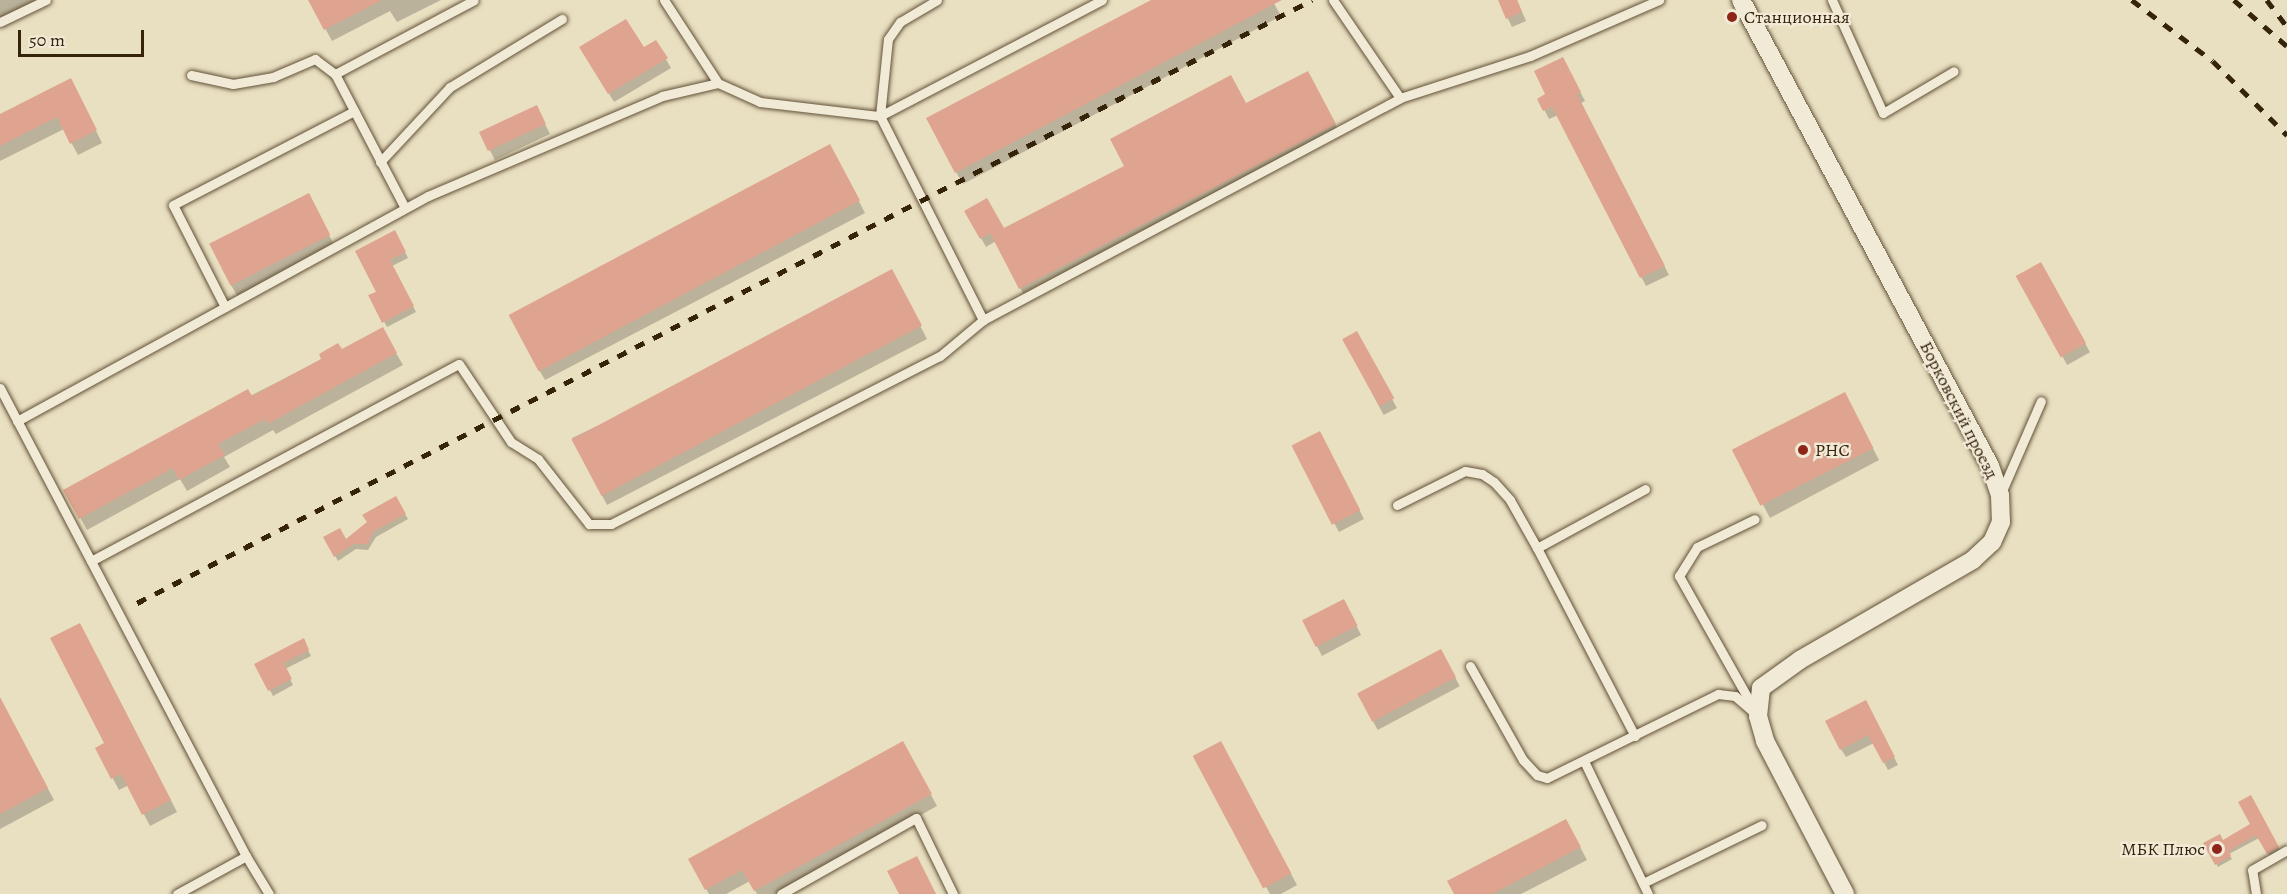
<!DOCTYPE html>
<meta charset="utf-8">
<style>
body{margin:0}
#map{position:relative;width:2287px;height:894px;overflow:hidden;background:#e9dfc1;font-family:Alegreya,serif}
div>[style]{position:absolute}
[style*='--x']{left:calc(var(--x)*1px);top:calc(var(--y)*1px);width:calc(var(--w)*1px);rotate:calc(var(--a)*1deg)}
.shadow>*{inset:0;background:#0003;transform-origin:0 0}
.building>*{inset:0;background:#dfa490;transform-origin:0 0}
.roads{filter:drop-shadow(0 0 2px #625238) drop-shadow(0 0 2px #625238)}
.service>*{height:9px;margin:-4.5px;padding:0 4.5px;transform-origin:4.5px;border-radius:4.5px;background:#f1ead7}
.minor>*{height:18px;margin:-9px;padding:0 9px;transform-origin:9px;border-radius:9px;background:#f1ead7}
.rail>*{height:4.5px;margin-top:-2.25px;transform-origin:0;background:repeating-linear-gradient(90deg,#35230a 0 10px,transparent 0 20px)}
.dots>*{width:16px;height:16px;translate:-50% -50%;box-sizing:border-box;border:3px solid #f1ead7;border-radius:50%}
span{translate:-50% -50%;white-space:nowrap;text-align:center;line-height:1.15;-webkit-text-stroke:4.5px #f1ead7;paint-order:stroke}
.poi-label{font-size:18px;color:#35230a}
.left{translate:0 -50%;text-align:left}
.right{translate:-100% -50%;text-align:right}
.street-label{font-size:18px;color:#35230a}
.scale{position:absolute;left:18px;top:30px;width:126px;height:27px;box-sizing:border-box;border:3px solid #35230a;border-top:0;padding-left:8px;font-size:18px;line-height:21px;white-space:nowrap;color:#35230a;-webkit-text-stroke:4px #f1ead7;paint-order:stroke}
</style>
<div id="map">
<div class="shadow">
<div style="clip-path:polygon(0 0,38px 0,41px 6px,0 28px)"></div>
<div style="clip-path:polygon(310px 0,441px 0,397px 22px,390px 11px,332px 41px)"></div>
<div style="clip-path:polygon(1154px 0,1272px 0,1281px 16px,963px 184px,956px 172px)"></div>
<div style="clip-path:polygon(1499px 0,1517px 0,1526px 21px,1512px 27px)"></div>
<div style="clip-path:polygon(656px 42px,671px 68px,614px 102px,581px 48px,643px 49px)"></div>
<div style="clip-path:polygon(1567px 67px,1585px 101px,1581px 103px,1669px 275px,1646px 286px,1558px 115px,1549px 119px,1539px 99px,1547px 95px)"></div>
<div style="clip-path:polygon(1313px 81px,1340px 134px,1025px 297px,996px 241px,986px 247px,966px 211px,1003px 230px,1246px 104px)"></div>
<div style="clip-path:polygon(77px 92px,102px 143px,78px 155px,64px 129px,0 161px,0 115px)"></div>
<div style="clip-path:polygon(541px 116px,550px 134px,495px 160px,481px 134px)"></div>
<div style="clip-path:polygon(836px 157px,865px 213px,545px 380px,538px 368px)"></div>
<div style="clip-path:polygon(315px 207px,335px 247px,238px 297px,231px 285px)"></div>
<div style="clip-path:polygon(395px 232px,408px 258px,392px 266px,416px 312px,387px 327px,370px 296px,378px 292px)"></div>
<div style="left:2041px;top:264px;width:101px;height:26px;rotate:61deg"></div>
<div style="clip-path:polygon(898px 283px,927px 339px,607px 505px,572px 438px)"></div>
<div style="clip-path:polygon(382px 329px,403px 365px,276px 434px,273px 430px,224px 457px,230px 467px,187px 491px,180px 479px,87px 530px,65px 490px)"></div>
<div style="left:1357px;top:333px;width:85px;height:15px;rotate:62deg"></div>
<div style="clip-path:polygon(1851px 406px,1879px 460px,1770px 518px,1735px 452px)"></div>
<div style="clip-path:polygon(1324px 442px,1364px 519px,1339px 532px,1334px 523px)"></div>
<div style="clip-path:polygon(395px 498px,408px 519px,376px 537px,368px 550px,356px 549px,338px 561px,325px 538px,346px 541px)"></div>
<div style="clip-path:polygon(1348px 609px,1361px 635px,1322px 656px,1304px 621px)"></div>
<div style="clip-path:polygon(86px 636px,177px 812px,150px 826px,129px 785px,119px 790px,97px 749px,106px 744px)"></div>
<div style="clip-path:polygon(303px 640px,311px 656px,285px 669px,293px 685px,273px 696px,256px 664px)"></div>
<div style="left:1441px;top:651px;width:40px;height:93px;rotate:62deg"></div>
<div style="clip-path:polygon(0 699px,54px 800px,0 829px)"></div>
<div style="clip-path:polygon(1870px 710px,1898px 765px,1888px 770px,1874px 743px,1846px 757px,1841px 749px)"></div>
<div style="clip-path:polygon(903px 743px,937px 806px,778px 894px,757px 894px,750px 881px,726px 894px,709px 894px,690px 860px)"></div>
<div style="clip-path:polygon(1227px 755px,1297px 885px,1281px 894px,1270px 894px,1195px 757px)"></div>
<div style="clip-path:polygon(2250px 797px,2280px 850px,2270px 856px,2259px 838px,2229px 854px,2232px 859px,2218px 867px,2205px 844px,2222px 842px,2252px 825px)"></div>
<div style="clip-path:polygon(1572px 832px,1587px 860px,1521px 894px,1456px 894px)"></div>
</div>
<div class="building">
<div style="clip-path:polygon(308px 0,382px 0,324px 30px)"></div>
<div style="clip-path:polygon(1151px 0,1282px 0,955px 173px,926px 118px)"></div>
<div style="clip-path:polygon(1498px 0,1517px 0,1522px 12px,1506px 19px)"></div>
<div style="clip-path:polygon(626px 19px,644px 47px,656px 40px,668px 58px,608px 94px,579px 47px)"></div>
<div style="clip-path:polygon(1563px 57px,1581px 92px,1577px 94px,1665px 266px,1640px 278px,1552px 107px,1543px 111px,1537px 99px,1545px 94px,1534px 71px)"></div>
<div style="clip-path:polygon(1308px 71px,1336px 124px,1019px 289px,990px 233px,980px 239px,964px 211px,987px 198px,1004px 228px,1124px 166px,1110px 139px,1231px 75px,1246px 103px)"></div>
<div style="clip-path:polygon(71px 78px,97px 130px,70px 144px,57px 117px,0 146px,0 114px)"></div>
<div style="left:537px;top:105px;width:21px;height:64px;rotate:65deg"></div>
<div style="left:830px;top:144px;width:64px;height:364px;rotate:62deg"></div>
<div style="left:309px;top:193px;width:47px;height:112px;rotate:63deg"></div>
<div style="clip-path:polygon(395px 230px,406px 252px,390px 260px,414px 306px,382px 323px,368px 295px,376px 292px,355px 251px)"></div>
<div style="left:2041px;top:262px;width:93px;height:29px;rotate:61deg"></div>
<div style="left:892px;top:269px;width:64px;height:363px;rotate:62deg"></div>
<div style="clip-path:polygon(383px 327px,397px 353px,268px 424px,265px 419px,218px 444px,225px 455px,179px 480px,173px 468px,79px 519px,63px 490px,248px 389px,252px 396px,321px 359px,319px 354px,338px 343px,342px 349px)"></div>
<div style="left:1357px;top:331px;width:77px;height:17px;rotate:61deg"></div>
<div style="left:1845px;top:392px;width:63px;height:127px;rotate:63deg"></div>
<div style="left:1320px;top:431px;width:89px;height:32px;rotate:63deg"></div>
<div style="clip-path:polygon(396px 496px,406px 514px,373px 532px,368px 544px,353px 544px,334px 557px,323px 537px,340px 528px,346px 539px,367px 522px,362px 515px)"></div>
<div style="left:1344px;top:599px;width:30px;height:47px;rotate:63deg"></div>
<div style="clip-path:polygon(80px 623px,171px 800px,142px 815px,121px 774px,111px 779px,95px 748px,104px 743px,50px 638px)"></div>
<div style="clip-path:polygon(304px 638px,309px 650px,284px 663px,292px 679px,268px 691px,254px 664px)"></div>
<div style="left:1441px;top:649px;width:32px;height:95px;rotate:62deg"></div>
<div style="clip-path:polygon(0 697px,48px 788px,0 814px)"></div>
<div style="clip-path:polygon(1866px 700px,1895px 757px,1883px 763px,1868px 735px,1840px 750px,1825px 721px)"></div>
<div style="clip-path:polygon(903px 741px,932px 794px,754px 891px,742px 870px,705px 890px,688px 859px)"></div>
<div style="left:1221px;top:741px;width:150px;height:32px;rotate:62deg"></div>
<div style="clip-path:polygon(2251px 795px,2279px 847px,2267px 854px,2256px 835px,2229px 851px,2231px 856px,2215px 865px,2203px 843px,2220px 834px,2223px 840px,2250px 824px,2238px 802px)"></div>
<div style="clip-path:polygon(1566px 819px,1581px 847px,1492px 894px,1454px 894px,1447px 881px)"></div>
<div style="clip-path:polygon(917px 856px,936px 894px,899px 894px,887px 871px)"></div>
</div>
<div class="roads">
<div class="service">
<div style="--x:664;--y:0;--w:99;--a:57"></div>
<div style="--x:718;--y:83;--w:46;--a:24.3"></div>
<div style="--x:760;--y:102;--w:121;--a:6.7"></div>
<div style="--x:880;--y:116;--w:77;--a:-84.1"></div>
<div style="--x:888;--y:39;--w:21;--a:-55"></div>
<div style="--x:900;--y:22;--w:43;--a:-30.7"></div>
<div style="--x:1102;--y:0;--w:250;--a:152.4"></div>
<div style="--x:880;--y:116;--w:229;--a:63.2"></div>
<div style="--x:983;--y:320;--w:472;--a:-28"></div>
<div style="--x:1333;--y:0;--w:119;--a:55.6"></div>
<div style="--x:1400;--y:98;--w:137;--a:-17.9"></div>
<div style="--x:1530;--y:56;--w:141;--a:-23.5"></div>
<div style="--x:1832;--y:0;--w:124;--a:65.7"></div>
<div style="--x:1883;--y:113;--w:82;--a:-30.6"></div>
<div style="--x:0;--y:22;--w:51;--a:-25.6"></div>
<div style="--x:335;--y:74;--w:157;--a:-28"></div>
<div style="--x:191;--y:75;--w:43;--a:12.1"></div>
<div style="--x:233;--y:84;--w:41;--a:-9.9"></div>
<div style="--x:273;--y:77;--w:46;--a:-23.2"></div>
<div style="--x:315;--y:59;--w:25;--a:37"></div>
<div style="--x:335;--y:74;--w:151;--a:62.4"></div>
<div style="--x:380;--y:162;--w:103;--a:-47"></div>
<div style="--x:450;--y:87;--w:131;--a:-31.3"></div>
<div style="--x:225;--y:307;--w:114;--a:-117"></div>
<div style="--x:173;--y:205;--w:204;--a:-27.4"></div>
<div style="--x:0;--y:388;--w:529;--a:62.27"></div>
<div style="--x:17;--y:421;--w:469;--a:-28.7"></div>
<div style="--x:428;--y:196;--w:254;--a:-23.1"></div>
<div style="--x:662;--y:96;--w:57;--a:-13.1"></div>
<div style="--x:2001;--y:493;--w:100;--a:-66.5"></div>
<div style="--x:1397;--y:505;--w:76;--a:-26.6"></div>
<div style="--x:1465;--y:471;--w:17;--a:10"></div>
<div style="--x:1482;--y:474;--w:14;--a:34"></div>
<div style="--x:1494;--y:482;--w:24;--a:48"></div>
<div style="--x:1510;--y:500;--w:55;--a:60.6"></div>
<div style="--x:1537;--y:548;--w:212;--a:62.5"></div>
<div style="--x:1537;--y:548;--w:123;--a:-28.6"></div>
<div style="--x:91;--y:561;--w:417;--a:-28.2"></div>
<div style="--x:459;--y:364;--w:94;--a:56.3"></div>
<div style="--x:511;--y:442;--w:32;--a:32"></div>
<div style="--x:538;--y:459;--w:83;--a:51.9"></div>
<div style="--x:589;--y:524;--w:22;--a:0"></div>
<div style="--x:611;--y:524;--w:369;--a:-27.1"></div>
<div style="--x:940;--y:356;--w:56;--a:-39.9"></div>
<div style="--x:1470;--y:666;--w:108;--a:60.6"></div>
<div style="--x:1523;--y:760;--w:21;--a:47"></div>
<div style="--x:1537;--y:775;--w:10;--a:17"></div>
<div style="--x:1547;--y:778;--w:191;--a:-26.2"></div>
<div style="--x:1718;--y:694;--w:17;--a:7"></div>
<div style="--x:1735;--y:696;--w:30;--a:41"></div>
<div style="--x:1754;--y:709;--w:153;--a:-119.4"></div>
<div style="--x:1679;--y:576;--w:34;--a:-58"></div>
<div style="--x:1697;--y:547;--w:64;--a:-25.8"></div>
<div style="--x:1584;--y:761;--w:148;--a:64.3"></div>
<div style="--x:1643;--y:883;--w:132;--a:-26"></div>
<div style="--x:177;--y:894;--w:79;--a:-28.8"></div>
<div style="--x:246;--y:856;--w:44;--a:58.8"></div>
<div style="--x:781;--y:894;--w:155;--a:-29.4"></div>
<div style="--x:916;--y:818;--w:85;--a:64"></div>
<div style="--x:2256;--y:894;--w:24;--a:-99"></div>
<div style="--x:2252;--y:870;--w:40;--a:-29.7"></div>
</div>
<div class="minor">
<div style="--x:1741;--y:0;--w:528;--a:61.88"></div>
<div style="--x:1990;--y:466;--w:31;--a:71"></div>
<div style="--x:2000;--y:495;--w:27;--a:88"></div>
<div style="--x:2001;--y:522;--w:22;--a:114"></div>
<div style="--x:1992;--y:542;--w:26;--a:137"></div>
<div style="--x:1973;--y:560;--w:200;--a:150"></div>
<div style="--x:1800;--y:660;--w:48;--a:144.3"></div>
<div style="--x:1761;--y:688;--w:28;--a:96"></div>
<div style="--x:1758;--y:716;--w:26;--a:74"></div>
<div style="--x:1765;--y:741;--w:173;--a:62.4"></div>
</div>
</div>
<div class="rail">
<div style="--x:2132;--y:0;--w:101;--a:37"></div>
<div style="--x:2213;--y:61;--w:105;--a:45"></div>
<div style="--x:2234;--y:0;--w:70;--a:41"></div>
<div style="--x:2267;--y:0;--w:34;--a:53"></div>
<div style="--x:137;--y:603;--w:1321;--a:-27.17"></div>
</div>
<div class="dots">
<div style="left:1732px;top:17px;background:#8f2418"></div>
<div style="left:1803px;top:450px;background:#8f2418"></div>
<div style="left:2217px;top:849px;background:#8f2418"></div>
</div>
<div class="poi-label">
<span class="left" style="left:1744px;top:17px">Станционная</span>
<span class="left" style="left:1815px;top:450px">РНС</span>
<span class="right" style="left:2205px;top:849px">МБК Плюс</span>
</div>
<div class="street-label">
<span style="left:1959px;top:410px;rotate:63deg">Борковский проезд</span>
</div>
<div class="scale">50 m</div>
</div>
